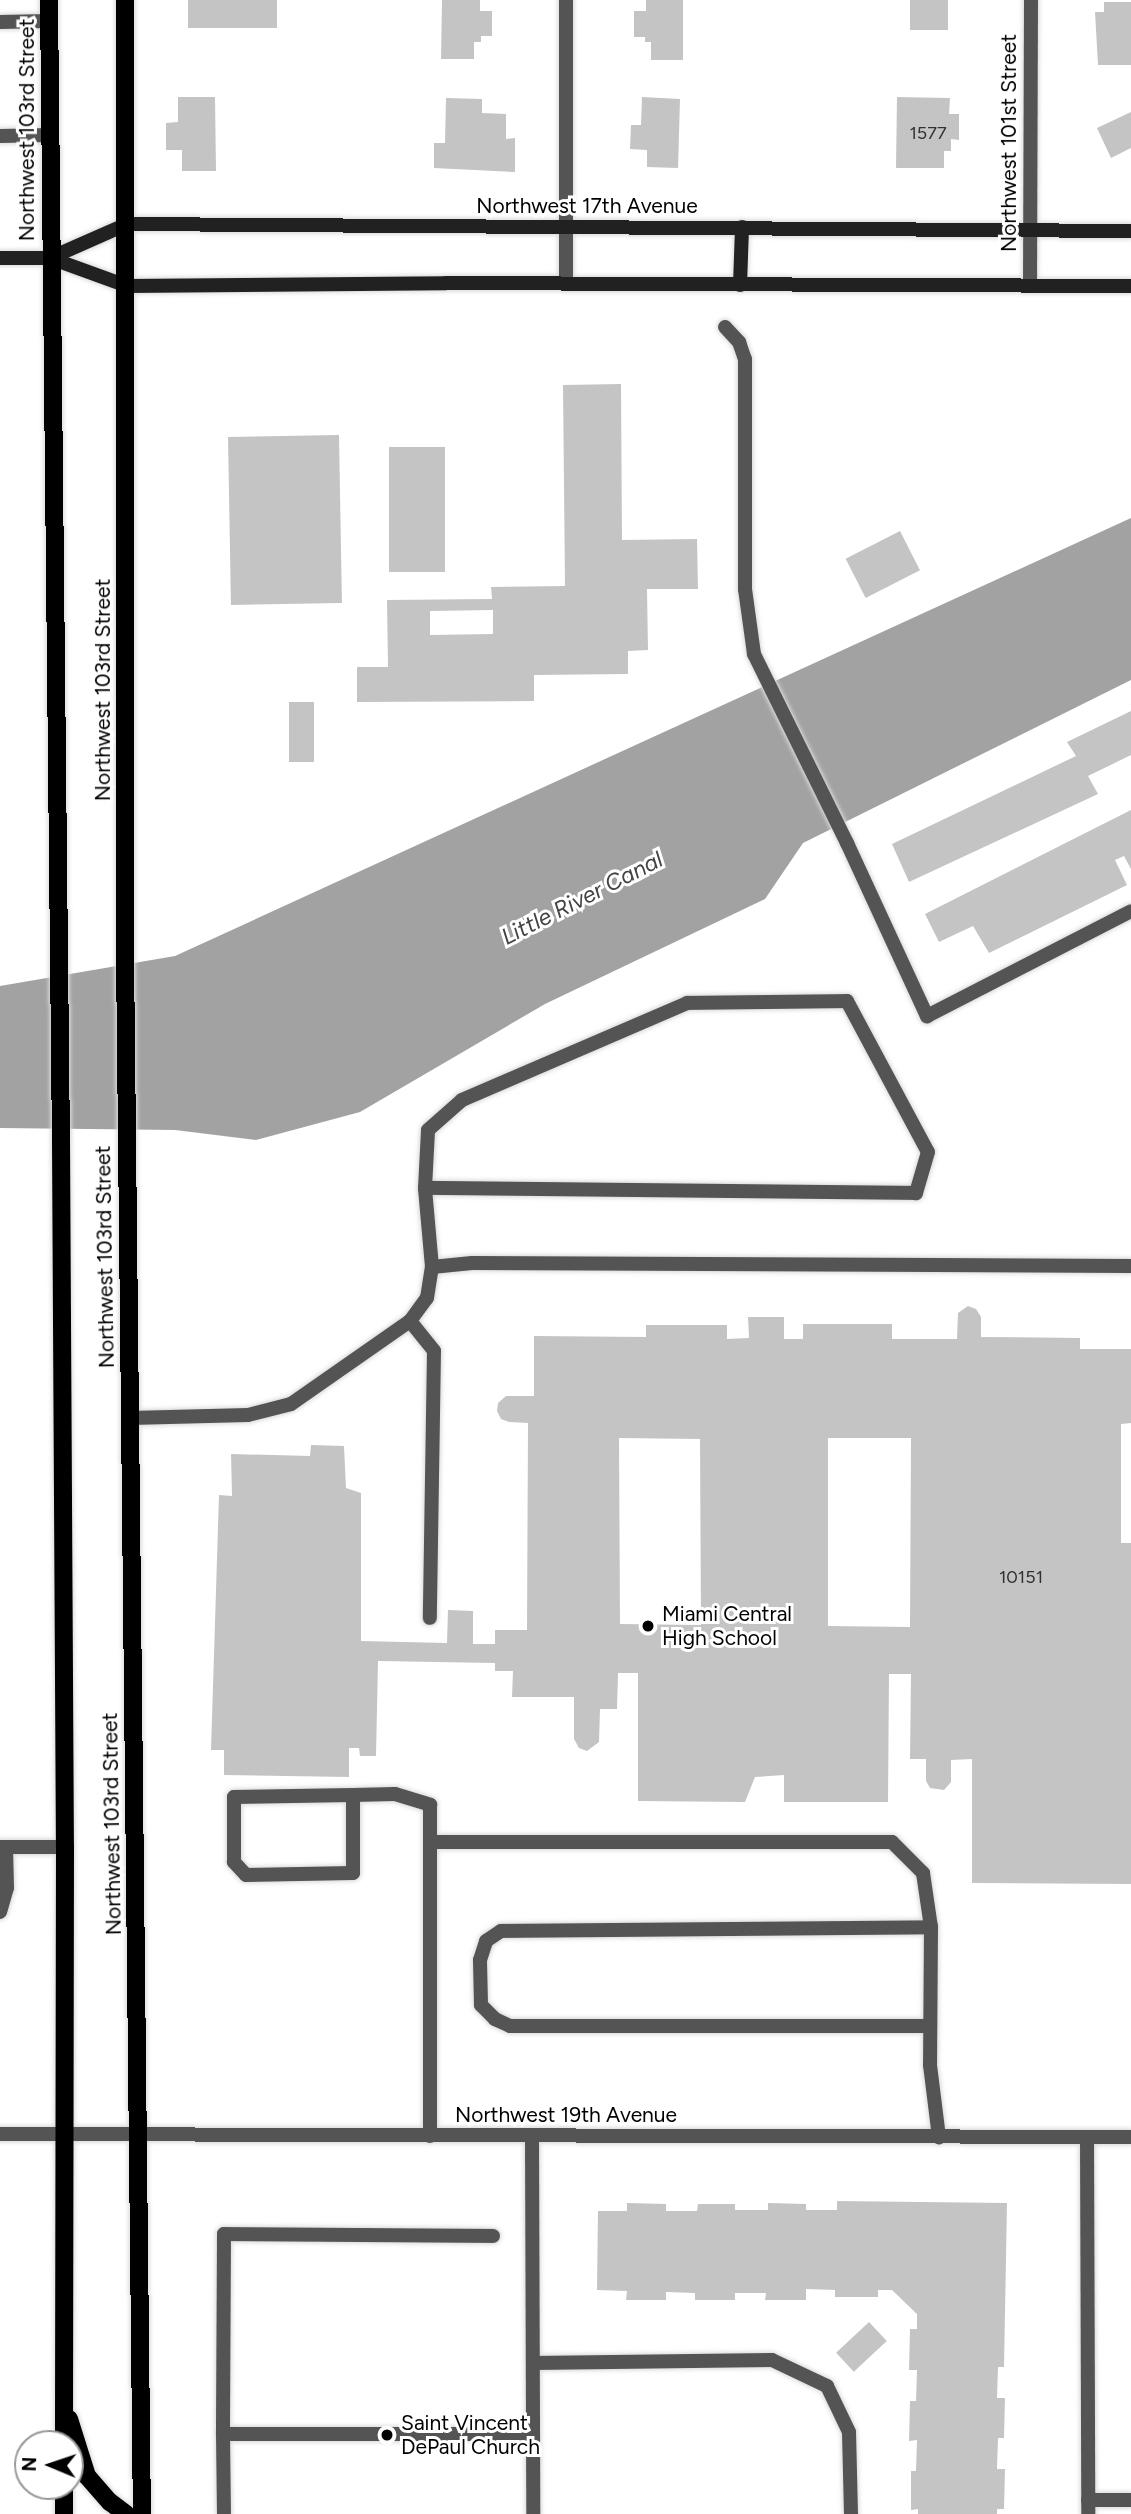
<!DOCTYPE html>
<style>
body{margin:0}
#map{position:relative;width:1131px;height:2514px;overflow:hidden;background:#fff;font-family:Figtree,sans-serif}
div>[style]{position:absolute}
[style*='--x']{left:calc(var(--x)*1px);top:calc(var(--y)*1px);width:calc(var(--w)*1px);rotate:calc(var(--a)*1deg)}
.water>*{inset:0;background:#a2a2a2}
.building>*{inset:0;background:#c4c4c4;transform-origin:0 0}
.roads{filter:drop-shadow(0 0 2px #dbdbdb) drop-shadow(0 0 2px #dbdbdb)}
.lane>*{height:14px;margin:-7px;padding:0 7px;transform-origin:7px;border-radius:7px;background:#545454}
.street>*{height:14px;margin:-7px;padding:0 7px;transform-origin:7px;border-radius:7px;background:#545454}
.secondary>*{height:14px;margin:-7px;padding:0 7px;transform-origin:7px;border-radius:7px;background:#212121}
.primary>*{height:18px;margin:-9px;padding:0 9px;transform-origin:9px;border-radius:9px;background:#000}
.dots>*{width:19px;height:19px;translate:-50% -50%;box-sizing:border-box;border:4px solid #fff;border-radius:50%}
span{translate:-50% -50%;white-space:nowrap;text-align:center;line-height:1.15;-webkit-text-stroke:6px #fff;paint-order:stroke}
.number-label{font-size:18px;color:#313131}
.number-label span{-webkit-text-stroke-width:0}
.street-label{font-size:21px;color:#000}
.poi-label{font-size:21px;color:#000}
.left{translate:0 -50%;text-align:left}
.water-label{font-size:23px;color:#434343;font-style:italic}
.north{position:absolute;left:14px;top:2430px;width:70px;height:70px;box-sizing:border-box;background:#fff;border:2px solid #999;border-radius:50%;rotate:272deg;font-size:19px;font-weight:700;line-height:28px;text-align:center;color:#000}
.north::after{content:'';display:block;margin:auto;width:24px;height:32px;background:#000;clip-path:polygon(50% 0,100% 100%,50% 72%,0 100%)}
</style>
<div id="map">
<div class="water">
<div style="clip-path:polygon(1131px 518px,1131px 680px,803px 843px,765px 899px,545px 1004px,360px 1112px,256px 1140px,175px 1130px,0 1128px,0 986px,175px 956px)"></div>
</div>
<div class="building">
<div style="left:188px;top:0;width:89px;height:28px"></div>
<div style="clip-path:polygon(442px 0,480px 0,480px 11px,492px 11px,492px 36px,481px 36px,481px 42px,474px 42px,474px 59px,441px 59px)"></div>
<div style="clip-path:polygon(646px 0,683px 0,683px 60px,651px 60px,651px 42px,645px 42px,645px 37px,634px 37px,634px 11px,646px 11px)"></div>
<div style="left:910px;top:0;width:38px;height:30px"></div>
<div style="clip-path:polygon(1104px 2px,1131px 2px,1131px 65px,1098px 65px,1095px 12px,1104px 12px)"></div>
<div style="clip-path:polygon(178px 97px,215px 97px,216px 171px,182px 171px,182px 150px,166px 150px,166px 123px,178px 122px)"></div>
<div style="clip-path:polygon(642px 97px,680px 99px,678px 168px,647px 167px,647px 150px,630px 149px,631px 125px,641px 125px)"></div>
<div style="clip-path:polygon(897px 97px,950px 98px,949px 114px,959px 114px,959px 140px,951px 139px,951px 151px,944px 151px,944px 168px,896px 168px)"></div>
<div style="clip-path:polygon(446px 98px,482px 99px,482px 113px,506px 114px,506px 139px,515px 138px,515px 172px,434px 168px,434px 143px,445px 143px)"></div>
<div style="clip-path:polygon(1131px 112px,1131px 148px,1111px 158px,1097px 128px)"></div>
<div style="clip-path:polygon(evenodd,621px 384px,622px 540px,697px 539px,698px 589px,647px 589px,648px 650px,628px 651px,628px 674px,534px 675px,534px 701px,357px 702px,357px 667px,388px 667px,387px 600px,492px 599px,491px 587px,565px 586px,563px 385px,621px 384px,493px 610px,493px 634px,430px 635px,430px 611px,493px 610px)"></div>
<div style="left:339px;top:435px;width:168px;height:111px;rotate:89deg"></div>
<div style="left:389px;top:447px;width:56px;height:125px"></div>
<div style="left:900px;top:531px;width:44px;height:61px;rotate:63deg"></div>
<div style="left:289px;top:702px;width:25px;height:60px"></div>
<div style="clip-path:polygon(1131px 711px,1131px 755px,1088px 776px,1098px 794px,909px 882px,892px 844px,1076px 756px,1067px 742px)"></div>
<div style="clip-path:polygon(1131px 810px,1131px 869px,1124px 856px,1115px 860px,1127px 885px,989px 953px,973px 926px,939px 942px,925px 914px)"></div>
<div style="clip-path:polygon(evenodd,968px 1306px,976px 1309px,981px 1317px,981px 1337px,1080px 1338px,1080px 1349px,1131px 1349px,1131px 1423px,1121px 1424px,1121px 1543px,1131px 1543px,1131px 1884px,972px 1883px,972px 1759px,951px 1760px,951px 1782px,944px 1790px,930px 1788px,926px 1781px,926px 1759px,910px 1759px,911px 1674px,889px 1674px,888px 1802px,784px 1802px,784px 1775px,755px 1777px,745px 1802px,638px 1801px,638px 1673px,618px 1673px,617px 1709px,600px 1709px,599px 1742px,587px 1751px,579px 1748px,574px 1739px,574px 1697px,512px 1697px,513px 1671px,495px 1671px,495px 1663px,378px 1661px,376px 1756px,360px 1756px,359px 1748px,349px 1748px,349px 1777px,224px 1775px,224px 1750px,211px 1750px,219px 1495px,232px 1496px,231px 1454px,310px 1456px,311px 1445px,344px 1446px,346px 1488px,361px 1493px,361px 1641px,447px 1643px,448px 1610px,473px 1611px,473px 1644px,495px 1644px,495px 1630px,527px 1630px,528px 1423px,509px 1422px,501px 1419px,497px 1411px,498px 1403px,506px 1396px,534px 1396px,534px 1336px,646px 1337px,646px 1325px,727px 1325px,727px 1339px,749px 1338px,748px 1317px,784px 1317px,784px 1339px,803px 1339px,803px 1324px,892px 1324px,892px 1339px,957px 1339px,958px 1313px,968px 1306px,619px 1438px,700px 1439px,701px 1625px,620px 1624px,619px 1438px,968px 1306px,828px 1438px,911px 1438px,910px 1627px,828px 1626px,828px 1438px)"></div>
<div style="clip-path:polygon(837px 2201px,1007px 2203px,1004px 2367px,998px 2367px,997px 2398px,1005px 2398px,1004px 2438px,998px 2438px,997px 2469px,1005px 2469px,1004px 2509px,997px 2509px,997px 2514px,918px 2514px,918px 2509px,911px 2510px,911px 2471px,916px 2471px,917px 2440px,909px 2441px,910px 2401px,916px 2401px,917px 2370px,909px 2370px,910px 2329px,917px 2329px,917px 2314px,892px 2290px,878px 2290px,878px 2297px,835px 2297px,835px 2290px,806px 2289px,806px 2300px,765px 2300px,766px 2293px,735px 2293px,735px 2300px,695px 2300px,695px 2293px,666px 2292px,666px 2300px,626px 2300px,627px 2291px,597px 2290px,598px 2211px,627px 2211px,627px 2203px,666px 2204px,666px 2211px,697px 2211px,698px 2204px,735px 2204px,735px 2210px,768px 2210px,768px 2203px,806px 2204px,806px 2210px,837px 2210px)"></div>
<div style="left:869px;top:2322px;width:26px;height:45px;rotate:47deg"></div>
</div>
<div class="roads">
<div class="lane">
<div style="--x:0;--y:22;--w:49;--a:-1.2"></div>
<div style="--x:0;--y:136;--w:50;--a:-1.1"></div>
<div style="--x:725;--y:327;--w:21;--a:47"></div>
<div style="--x:739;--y:342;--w:18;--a:71"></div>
<div style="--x:745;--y:359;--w:230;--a:90"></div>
<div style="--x:745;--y:589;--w:66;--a:82.1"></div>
<div style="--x:754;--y:654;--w:211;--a:63.8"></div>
<div style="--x:847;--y:843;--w:191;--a:65.2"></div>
<div style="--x:927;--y:1016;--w:229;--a:-27.2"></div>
<div style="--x:432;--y:1267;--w:40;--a:-5.7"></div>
<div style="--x:472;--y:1263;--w:659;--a:0.26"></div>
<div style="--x:410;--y:1321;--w:29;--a:-54"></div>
<div style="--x:427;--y:1298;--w:31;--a:-81"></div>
<div style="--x:432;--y:1267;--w:79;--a:-95.1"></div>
<div style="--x:425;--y:1188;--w:58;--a:-87"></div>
<div style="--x:428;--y:1130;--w:45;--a:-41.4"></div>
<div style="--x:462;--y:1100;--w:245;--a:-23.3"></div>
<div style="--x:687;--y:1003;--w:160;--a:-0.7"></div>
<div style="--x:847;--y:1001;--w:171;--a:61.8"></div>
<div style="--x:928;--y:1152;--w:43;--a:106.3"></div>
<div style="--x:916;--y:1193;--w:491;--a:-179.4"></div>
<div style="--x:130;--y:1418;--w:118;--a:-1.5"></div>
<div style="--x:248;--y:1415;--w:44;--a:-14.3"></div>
<div style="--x:291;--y:1404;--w:145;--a:-34.9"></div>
<div style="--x:410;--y:1321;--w:38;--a:51"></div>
<div style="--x:434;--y:1351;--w:267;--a:90.9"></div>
<div style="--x:353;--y:1795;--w:78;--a:90"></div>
<div style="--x:353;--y:1873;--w:107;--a:178.9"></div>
<div style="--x:246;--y:1875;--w:18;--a:-133"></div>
<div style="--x:234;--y:1862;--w:65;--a:-90"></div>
<div style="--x:234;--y:1797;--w:119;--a:-1"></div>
<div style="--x:353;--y:1795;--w:42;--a:-1.4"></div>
<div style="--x:395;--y:1794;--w:37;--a:17"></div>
<div style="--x:430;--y:1805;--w:331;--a:90"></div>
<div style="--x:430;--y:1842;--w:462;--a:0"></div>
<div style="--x:892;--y:1842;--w:44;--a:45"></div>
<div style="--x:923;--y:1873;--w:55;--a:81.6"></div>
<div style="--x:931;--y:1927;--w:138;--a:90.4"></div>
<div style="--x:930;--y:2065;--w:73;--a:82.9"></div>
<div style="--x:0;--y:1847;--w:65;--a:0"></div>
<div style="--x:0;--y:1912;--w:25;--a:-74"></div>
<div style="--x:7;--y:1888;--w:41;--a:-91.4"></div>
<div style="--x:930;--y:2026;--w:420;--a:180"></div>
<div style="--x:510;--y:2026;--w:17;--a:-155"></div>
<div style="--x:495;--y:2019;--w:20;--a:-135"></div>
<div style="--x:481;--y:2005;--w:45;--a:-91.3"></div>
<div style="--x:480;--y:1960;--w:20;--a:-72"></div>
<div style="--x:486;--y:1941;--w:18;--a:-34"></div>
<div style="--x:501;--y:1931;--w:430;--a:-0.5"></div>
<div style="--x:532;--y:2136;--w:378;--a:89.8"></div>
<div style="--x:1087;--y:2137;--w:377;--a:89.8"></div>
<div style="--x:493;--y:2236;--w:269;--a:-179.6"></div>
<div style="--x:224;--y:2234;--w:200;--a:90.3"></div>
<div style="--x:223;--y:2434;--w:310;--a:0"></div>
<div style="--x:533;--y:2363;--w:239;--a:-0.7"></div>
<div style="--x:772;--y:2360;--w:61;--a:25.3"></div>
<div style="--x:827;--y:2386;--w:51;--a:64.4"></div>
<div style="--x:849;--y:2432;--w:82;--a:88.6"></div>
<div style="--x:223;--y:2434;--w:80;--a:89.3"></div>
<div style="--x:1088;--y:2500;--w:43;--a:0"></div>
</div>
<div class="street">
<div style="--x:566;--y:284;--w:284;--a:-90"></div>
<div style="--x:1030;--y:286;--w:286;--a:-89.8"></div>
<div style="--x:0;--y:2134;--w:1131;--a:0.15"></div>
</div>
<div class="secondary">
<div style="--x:0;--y:258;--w:50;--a:0"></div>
<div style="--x:50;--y:258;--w:82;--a:20"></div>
<div style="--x:127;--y:286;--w:319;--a:-0.5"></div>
<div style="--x:446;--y:283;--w:685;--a:0.25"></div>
<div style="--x:50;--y:258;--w:84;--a:-23.8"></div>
<div style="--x:127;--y:224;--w:1004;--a:0.4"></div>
<div style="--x:740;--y:285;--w:58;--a:-88"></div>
</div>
<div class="primary">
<div style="--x:49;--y:0;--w:1141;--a:89.4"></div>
<div style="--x:61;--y:1141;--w:706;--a:89.68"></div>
<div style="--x:65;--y:1847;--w:597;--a:90.1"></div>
<div style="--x:125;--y:0;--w:954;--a:90"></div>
<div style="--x:125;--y:954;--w:1560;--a:89.38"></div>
<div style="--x:69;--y:2419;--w:60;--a:72.5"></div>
<div style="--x:87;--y:2476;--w:35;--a:49"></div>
<div style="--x:110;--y:2502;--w:20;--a:37"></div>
<div style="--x:64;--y:2486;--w:28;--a:90"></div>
</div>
</div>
<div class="dots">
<div style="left:648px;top:1626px;background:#000"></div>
<div style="left:387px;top:2435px;background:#000"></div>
</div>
<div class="number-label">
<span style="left:928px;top:133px">1577</span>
<span style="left:1021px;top:1577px">10151</span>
</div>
<div class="street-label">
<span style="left:27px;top:130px;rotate:-90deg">Northwest 103rd Street</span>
<span style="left:1009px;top:143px;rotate:-90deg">Northwest 101st Street</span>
<span style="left:587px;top:206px">Northwest 17th Avenue</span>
<span style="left:103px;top:690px;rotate:-90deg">Northwest 103rd Street</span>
<span style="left:105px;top:1257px;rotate:-91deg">Northwest 103rd Street</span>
<span style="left:112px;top:1824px;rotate:-91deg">Northwest 103rd Street</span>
<span style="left:566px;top:2115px">Northwest 19th Avenue</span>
</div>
<div class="poi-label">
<span class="left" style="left:662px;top:1626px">Miami Central<br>High School</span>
<span class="left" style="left:401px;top:2435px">Saint Vincent<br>DePaul Church</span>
</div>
<div class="water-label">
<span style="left:582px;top:898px;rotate:-27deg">Little River Canal</span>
</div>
<div class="north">N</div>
</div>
